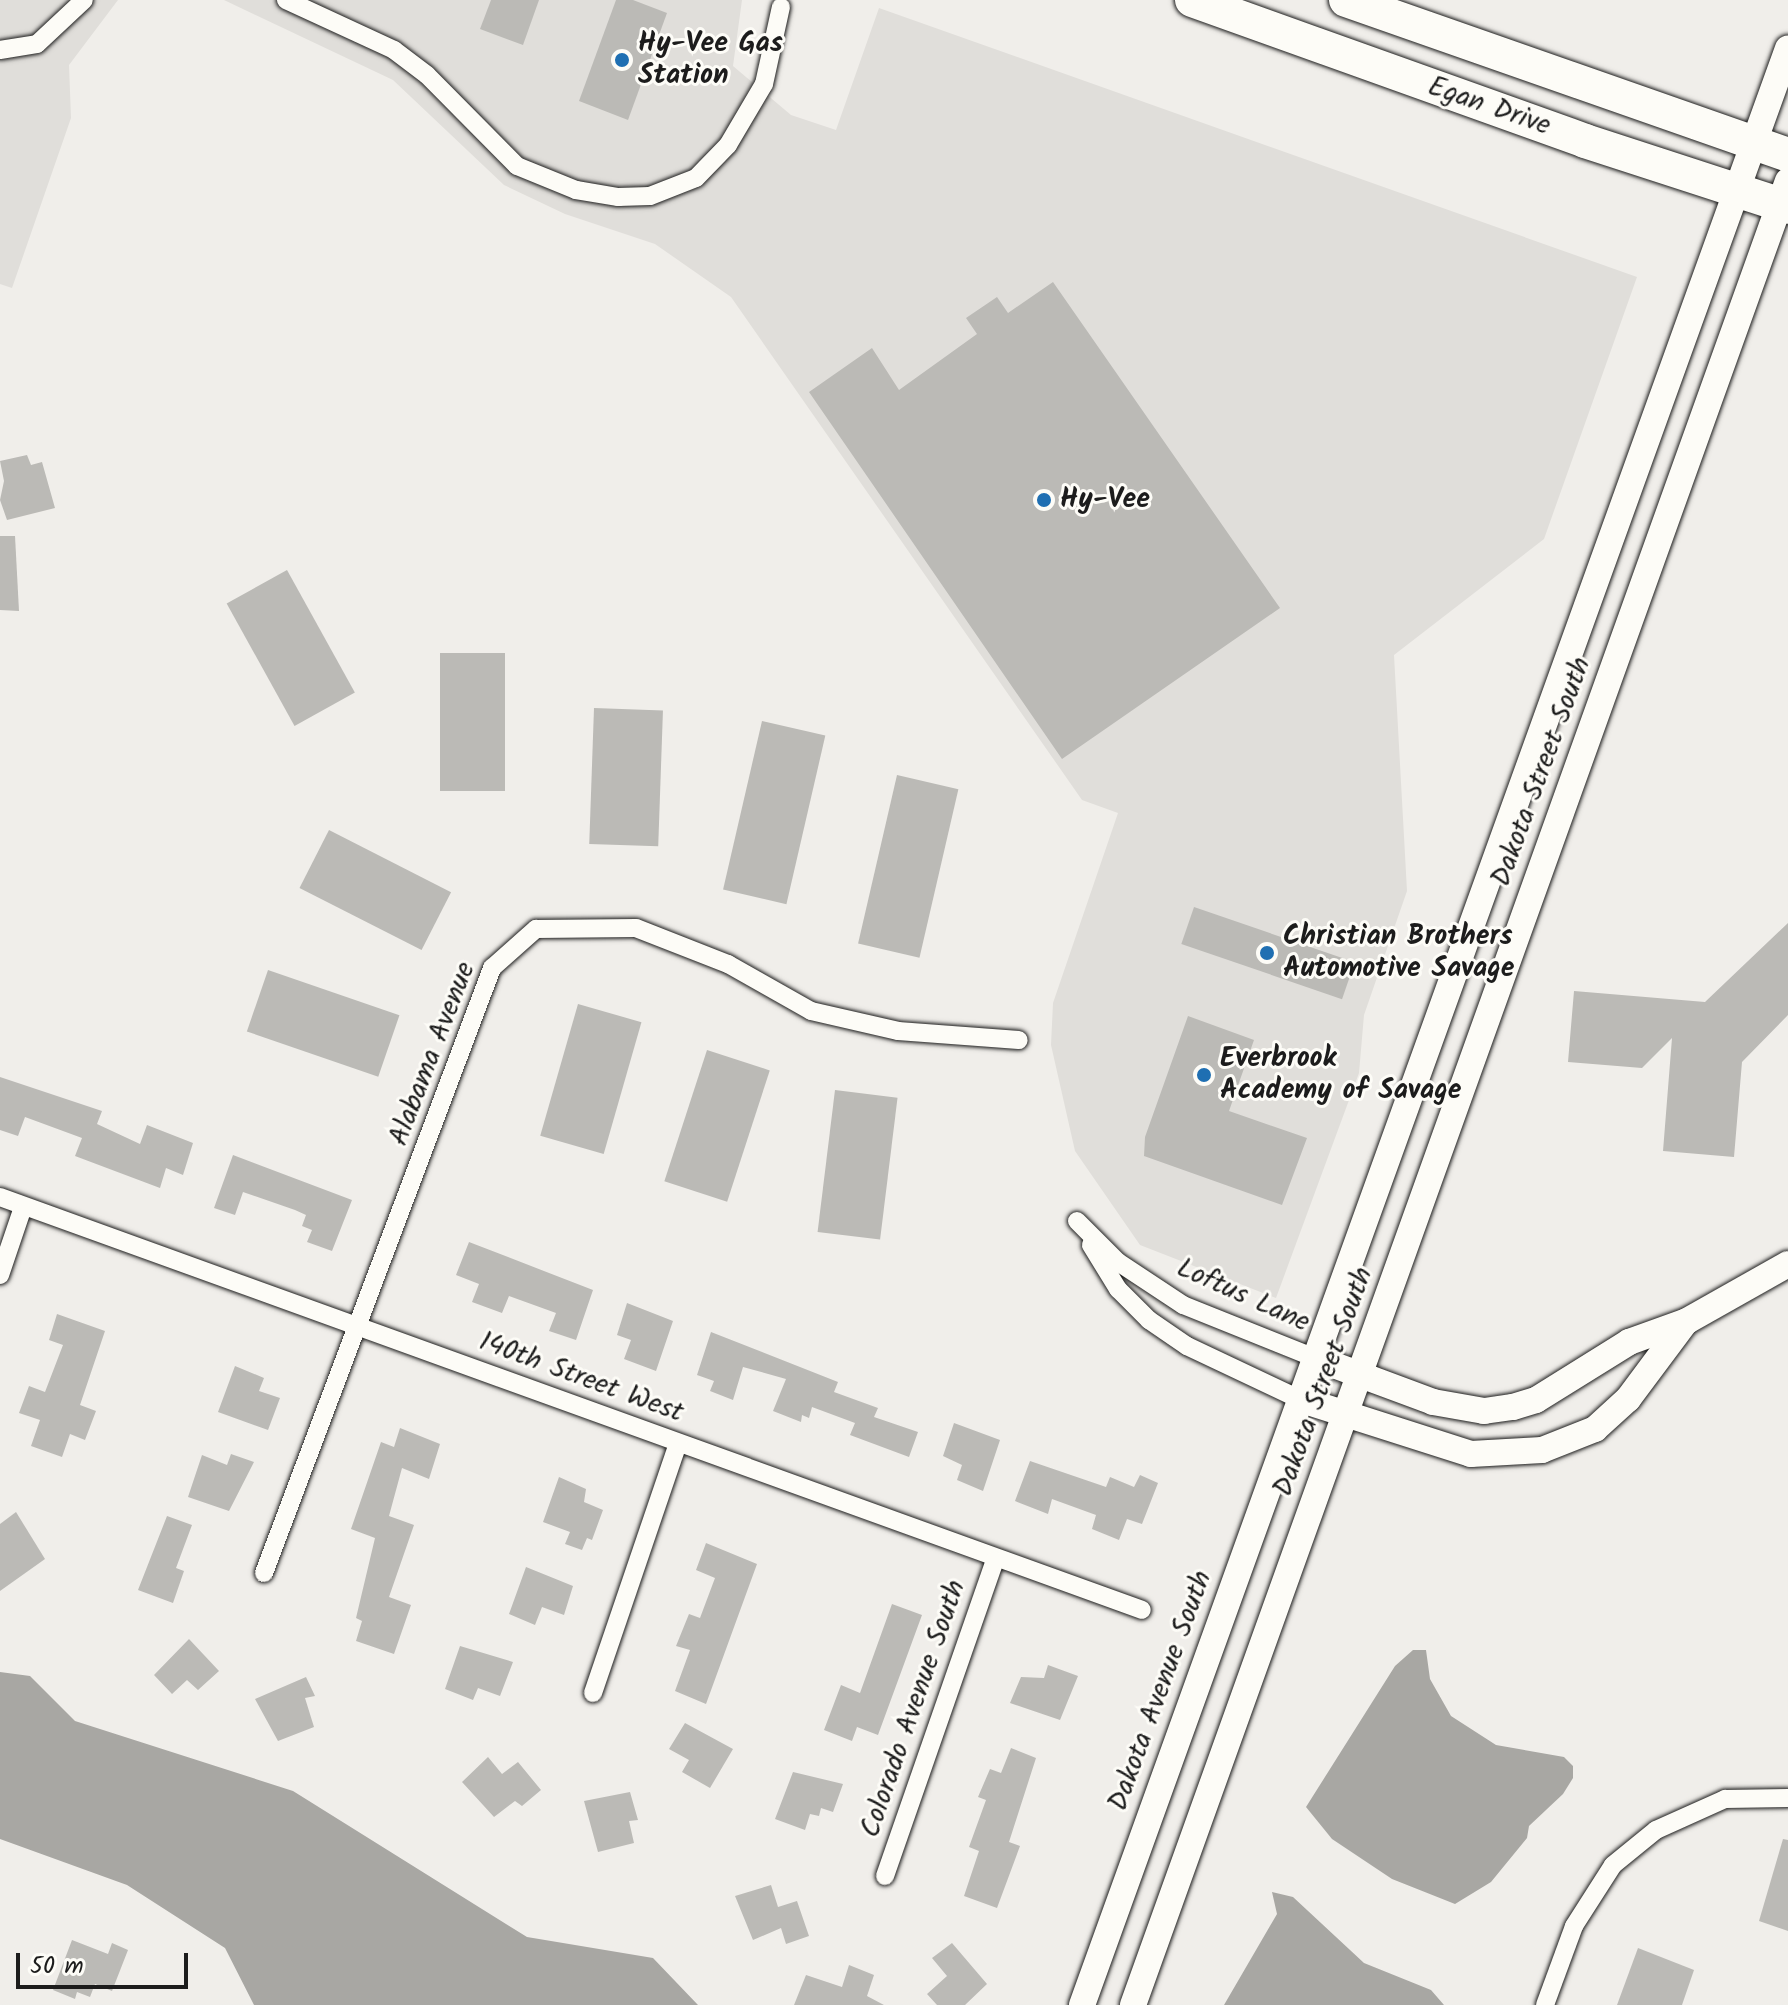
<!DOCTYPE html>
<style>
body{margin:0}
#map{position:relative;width:1788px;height:2005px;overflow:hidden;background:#f0eeea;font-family:Kalam,sans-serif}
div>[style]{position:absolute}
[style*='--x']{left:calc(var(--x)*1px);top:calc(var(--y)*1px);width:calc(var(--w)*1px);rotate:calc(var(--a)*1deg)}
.built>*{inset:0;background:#e0deda}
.water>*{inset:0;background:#a8a7a3}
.building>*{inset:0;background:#bbbab6;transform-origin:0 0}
.roads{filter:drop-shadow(0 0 2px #1c1c1c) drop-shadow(0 0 2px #1c1c1c)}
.street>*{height:18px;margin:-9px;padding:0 9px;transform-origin:9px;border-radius:9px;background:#fdfcf7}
.secondary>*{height:26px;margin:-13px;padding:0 13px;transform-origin:13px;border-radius:13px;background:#fdfcf7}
.highway>*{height:34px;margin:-17px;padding:0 17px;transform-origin:17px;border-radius:17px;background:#fdfcf7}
.dots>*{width:22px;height:22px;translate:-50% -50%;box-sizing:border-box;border:4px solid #fdfcf7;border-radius:50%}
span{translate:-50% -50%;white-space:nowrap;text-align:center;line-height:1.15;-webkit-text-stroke:6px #fdfcf7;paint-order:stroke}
.poi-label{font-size:28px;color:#1c1c1c;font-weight:700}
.left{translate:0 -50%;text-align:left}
.street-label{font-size:28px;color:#1c1c1c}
.scale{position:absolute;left:16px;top:1953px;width:172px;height:36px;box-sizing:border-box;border:4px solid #1c1c1c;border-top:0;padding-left:10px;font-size:24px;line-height:28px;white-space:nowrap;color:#1c1c1c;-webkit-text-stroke:6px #fdfcf7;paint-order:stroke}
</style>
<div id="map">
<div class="built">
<div style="clip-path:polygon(0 0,118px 0,69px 65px,71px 118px,12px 288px,0 284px)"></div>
<div style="clip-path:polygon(224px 0,742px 0,733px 66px,791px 115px,836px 130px,879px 8px,1637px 277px,1544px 539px,1394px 655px,1407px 891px,1364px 1015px,1359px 1073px,1276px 1298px,1140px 1245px,1075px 1151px,1051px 1045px,1053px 1003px,1118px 813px,1082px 800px,731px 297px,655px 244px,565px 214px,504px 185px,393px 80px)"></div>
</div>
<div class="water">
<div style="clip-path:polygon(1413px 1650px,1426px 1650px,1430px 1679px,1451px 1716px,1496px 1745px,1564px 1757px,1573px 1766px,1573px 1778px,1563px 1794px,1529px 1826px,1527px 1838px,1491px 1882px,1455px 1904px,1392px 1879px,1332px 1839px,1306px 1807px,1395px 1666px)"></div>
<div style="clip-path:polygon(0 1672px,30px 1676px,75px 1721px,293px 1791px,527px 1937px,653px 1958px,698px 2005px,254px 2005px,225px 1948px,127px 1885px,0 1839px)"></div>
<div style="clip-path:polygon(1272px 1892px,1293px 1897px,1364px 1963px,1431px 1990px,1444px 2005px,1224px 2005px,1277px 1914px)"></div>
</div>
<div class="building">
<div style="clip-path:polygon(491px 0,539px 0,523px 45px,480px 29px)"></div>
<div style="clip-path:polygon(616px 0,633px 0,667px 13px,628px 120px,579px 101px)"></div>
<div style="clip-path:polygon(1053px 282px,1280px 608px,1062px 759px,809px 392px,872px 348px,899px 390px,977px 334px,966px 318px,997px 297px,1008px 313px)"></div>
<div style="clip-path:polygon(27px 455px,31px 465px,42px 462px,55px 508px,7px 520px,0 500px,4px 481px,0 461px)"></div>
<div style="clip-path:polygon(0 536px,15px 536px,19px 611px,0 610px)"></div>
<div style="left:287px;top:570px;width:140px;height:69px;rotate:61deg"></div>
<div style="left:440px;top:653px;width:65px;height:138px"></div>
<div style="left:594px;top:708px;width:69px;height:136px;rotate:2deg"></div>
<div style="left:762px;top:721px;width:65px;height:173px;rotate:13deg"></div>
<div style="left:897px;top:775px;width:63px;height:173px;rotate:13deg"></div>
<div style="left:329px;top:830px;width:137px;height:65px;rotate:27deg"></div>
<div style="left:1194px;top:907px;width:170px;height:39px;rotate:19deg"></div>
<div style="clip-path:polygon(1788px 923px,1788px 1015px,1742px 1062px,1734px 1157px,1663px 1151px,1672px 1038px,1642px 1068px,1568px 1062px,1574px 991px,1705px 1002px)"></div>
<div style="left:268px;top:970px;width:139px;height:65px;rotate:19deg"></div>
<div style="left:578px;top:1004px;width:66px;height:137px;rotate:16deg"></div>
<div style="clip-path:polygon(1188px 1016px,1254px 1040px,1229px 1111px,1307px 1138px,1282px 1205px,1144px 1156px,1145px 1137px)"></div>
<div style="left:707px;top:1050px;width:66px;height:138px;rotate:18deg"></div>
<div style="clip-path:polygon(0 1077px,102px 1111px,97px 1124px,140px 1144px,147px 1125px,193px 1143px,183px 1175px,166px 1168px,160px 1188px,75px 1156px,82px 1138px,25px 1117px,18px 1136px,0 1130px)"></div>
<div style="left:835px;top:1090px;width:63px;height:143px;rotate:7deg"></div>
<div style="clip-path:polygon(233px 1155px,352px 1200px,332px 1251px,307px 1242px,312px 1230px,302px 1226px,306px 1215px,295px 1210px,243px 1192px,235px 1215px,214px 1208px)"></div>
<div style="clip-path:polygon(469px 1242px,593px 1290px,576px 1340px,549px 1331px,556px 1313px,509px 1296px,502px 1313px,472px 1302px,479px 1284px,456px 1275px)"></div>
<div style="clip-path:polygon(627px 1303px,673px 1321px,656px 1371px,624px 1359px,631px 1340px,617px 1335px)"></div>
<div style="clip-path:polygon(57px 1314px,105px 1331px,80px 1405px,96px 1411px,85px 1440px,70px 1434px,62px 1457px,31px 1446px,40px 1420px,19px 1413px,29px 1386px,45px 1392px,63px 1345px,49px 1340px)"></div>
<div style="clip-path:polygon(711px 1332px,838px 1382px,834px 1392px,878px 1408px,874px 1417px,918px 1432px,909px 1457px,850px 1435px,855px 1423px,812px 1407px,809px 1418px,802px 1415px,801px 1422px,773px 1411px,786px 1379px,743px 1367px,733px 1400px,710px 1391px,714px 1381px,697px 1375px)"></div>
<div style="clip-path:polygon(235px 1366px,264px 1378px,259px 1391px,280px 1398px,268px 1430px,218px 1412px)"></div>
<div style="clip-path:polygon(954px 1423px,1000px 1440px,983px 1491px,957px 1480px,962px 1465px,943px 1456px)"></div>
<div style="clip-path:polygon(400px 1428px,440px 1444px,429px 1479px,402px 1468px,389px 1516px,414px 1525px,389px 1597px,411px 1605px,394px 1654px,356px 1641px,362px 1621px,356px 1618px,375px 1538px,351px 1529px,381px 1442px,394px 1447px)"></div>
<div style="clip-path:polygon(231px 1454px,254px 1462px,229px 1511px,188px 1497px,202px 1455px,227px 1465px)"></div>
<div style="clip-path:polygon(1030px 1461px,1106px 1487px,1110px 1477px,1134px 1487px,1140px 1475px,1158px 1483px,1142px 1524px,1127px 1519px,1119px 1540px,1092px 1529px,1096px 1515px,1052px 1499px,1048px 1514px,1015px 1501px)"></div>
<div style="clip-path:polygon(559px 1477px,586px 1489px,584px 1502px,603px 1510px,592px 1540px,587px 1538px,582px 1550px,565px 1544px,570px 1532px,543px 1522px)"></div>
<div style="clip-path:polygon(16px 1512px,45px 1559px,0 1591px,0 1524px)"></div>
<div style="clip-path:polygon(167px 1516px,192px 1525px,176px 1568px,184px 1571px,173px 1603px,138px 1590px)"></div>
<div style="clip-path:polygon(706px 1543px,757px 1564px,706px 1704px,675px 1691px,690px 1650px,676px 1646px,689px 1614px,700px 1618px,715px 1578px,696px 1570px)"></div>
<div style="clip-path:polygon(526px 1567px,573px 1586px,564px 1615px,542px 1607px,535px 1625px,509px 1614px)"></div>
<div style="clip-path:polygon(892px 1604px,922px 1615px,878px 1735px,857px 1727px,852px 1741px,824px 1730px,841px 1685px,860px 1693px)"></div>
<div style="clip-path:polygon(189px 1639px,219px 1671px,198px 1690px,187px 1680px,172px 1694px,154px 1675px)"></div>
<div style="clip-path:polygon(460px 1646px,513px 1662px,500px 1696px,478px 1688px,473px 1700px,445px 1689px)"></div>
<div style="clip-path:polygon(1048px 1665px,1078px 1676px,1060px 1720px,1010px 1703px,1021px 1677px,1044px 1678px)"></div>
<div style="clip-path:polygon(306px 1677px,315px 1696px,305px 1698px,314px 1727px,278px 1741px,255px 1699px)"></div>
<div style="clip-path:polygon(685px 1723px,733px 1749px,710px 1788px,682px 1772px,689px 1760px,669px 1749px)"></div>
<div style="clip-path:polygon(1011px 1748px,1036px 1758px,1009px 1842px,1020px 1846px,997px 1908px,964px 1896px,979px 1851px,969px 1847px,986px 1800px,978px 1797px,990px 1769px,1001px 1773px)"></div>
<div style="clip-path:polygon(488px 1757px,502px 1774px,518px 1762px,541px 1790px,522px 1806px,515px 1801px,494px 1817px,462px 1782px)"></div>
<div style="clip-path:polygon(793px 1772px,843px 1784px,833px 1812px,821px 1808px,819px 1816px,810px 1814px,805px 1830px,775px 1819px)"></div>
<div style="clip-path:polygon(630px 1792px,638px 1820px,629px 1821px,634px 1843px,598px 1852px,584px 1801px)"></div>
<div style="clip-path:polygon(1783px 1839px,1788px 1840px,1788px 1931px,1759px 1921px)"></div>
<div style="clip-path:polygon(771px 1885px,778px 1907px,797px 1901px,809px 1936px,786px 1944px,781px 1928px,753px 1940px,735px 1896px)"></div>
<div style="clip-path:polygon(72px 1940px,108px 1954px,112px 1943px,128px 1950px,112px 1991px,95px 1984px,90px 1997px,77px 1992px,75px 1999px,53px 1990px)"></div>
<div style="clip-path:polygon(952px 1943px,987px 1984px,965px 2005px,937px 2005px,927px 1994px,947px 1976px,932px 1958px)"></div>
<div style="clip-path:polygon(1638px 1948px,1694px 1970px,1682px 2005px,1617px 2005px)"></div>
<div style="clip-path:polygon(849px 1965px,874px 1975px,867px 1996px,884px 2005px,794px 2005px,806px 1975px,842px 1987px)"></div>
</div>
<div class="roads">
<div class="street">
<div style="--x:286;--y:0;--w:119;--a:24.8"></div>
<div style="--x:394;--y:50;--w:41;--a:37.1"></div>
<div style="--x:427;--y:75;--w:128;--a:45.3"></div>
<div style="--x:517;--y:166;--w:64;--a:22.1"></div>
<div style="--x:576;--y:190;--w:43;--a:9.5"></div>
<div style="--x:618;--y:197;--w:32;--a:-2"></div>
<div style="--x:650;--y:196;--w:49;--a:-21.4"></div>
<div style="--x:696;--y:178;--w:46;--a:-45.9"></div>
<div style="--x:728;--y:145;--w:71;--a:-59.5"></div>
<div style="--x:764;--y:84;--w:79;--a:-77.6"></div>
<div style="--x:0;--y:50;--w:37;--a:-9"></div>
<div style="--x:37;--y:44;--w:64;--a:-43.1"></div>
<div style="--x:0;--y:1197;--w:1214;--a:19.88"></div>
<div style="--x:1077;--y:1221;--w:58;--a:45"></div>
<div style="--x:1118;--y:1262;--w:78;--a:33.5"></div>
<div style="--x:1183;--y:1305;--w:142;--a:21.9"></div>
<div style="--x:1091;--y:1245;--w:52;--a:58.5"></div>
<div style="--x:1118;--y:1289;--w:44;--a:45"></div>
<div style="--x:1149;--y:1320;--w:46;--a:34.4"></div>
<div style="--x:1187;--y:1346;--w:124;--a:25.3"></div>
<div style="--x:0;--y:1275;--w:72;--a:-71.3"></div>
<div style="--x:264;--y:1573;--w:647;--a:-69.35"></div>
<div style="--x:492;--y:968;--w:59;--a:-41.6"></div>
<div style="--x:536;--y:929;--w:100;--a:-0.6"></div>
<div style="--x:636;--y:928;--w:99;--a:21.4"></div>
<div style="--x:728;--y:964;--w:95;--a:29.5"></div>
<div style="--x:811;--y:1011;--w:89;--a:12.9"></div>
<div style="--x:898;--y:1031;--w:121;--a:4.3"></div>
<div style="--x:593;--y:1693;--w:264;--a:-71.2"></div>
<div style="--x:885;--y:1876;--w:334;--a:-70.8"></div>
<div style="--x:1545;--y:2005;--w:84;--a:-69.8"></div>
<div style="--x:1574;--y:1926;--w:72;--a:-57.4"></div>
<div style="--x:1613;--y:1865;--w:55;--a:-39.1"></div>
<div style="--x:1656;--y:1830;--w:76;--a:-24.2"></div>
<div style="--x:1725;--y:1799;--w:63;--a:-0.9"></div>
</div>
<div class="secondary">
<div style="--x:1315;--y:1358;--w:126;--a:20.4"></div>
<div style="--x:1433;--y:1402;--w:52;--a:10"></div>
<div style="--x:1484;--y:1411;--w:29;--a:-8"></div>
<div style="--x:1513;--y:1407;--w:24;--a:-17"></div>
<div style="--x:1536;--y:1400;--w:110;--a:-31.9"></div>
<div style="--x:1629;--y:1342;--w:62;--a:-19.9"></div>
<div style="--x:1687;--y:1321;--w:116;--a:-29.4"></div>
<div style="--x:1299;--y:1399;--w:181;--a:17.7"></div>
<div style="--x:1471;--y:1454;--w:71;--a:-3.2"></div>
<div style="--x:1542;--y:1450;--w:57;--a:-21.6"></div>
<div style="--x:1595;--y:1429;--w:45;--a:-42.3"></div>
<div style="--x:1628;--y:1399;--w:94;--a:-53.3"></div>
<div style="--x:1082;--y:2005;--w:2080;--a:-70.16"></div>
<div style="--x:1133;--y:2005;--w:1938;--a:-70.25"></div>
</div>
<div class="highway">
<div style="--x:1192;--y:0;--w:418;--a:19.7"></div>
<div style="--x:1585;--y:141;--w:213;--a:18"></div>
<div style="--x:1346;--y:0;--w:468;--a:19.3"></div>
</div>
</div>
<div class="dots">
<div style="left:622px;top:60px;background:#1f6fb2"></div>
<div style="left:1044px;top:500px;background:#1f6fb2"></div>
<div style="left:1267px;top:953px;background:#1f6fb2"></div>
<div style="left:1204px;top:1075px;background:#1f6fb2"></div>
</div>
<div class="poi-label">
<span class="left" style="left:638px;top:60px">Hy-Vee Gas<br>Station</span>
<span class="left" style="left:1060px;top:500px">Hy-Vee</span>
<span class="left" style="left:1283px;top:953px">Christian Brothers<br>Automotive Savage</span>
<span class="left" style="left:1220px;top:1075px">Everbrook<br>Academy of Savage</span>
</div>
<div class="street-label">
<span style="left:1489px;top:107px;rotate:19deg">Egan Drive</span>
<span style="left:1542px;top:772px;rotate:-70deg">Dakota Street South</span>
<span style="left:433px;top:1054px;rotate:-69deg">Alabama Avenue</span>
<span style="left:1243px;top:1296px;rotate:24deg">Loftus Lane</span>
<span style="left:581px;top:1378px;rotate:20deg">140th Street West</span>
<span style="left:1324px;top:1382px;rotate:-70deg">Dakota Street South</span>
<span style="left:1161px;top:1691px;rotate:-70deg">Dakota Avenue South</span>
<span style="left:914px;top:1709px;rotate:-71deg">Colorado Avenue South</span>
</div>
<div class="scale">50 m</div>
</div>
